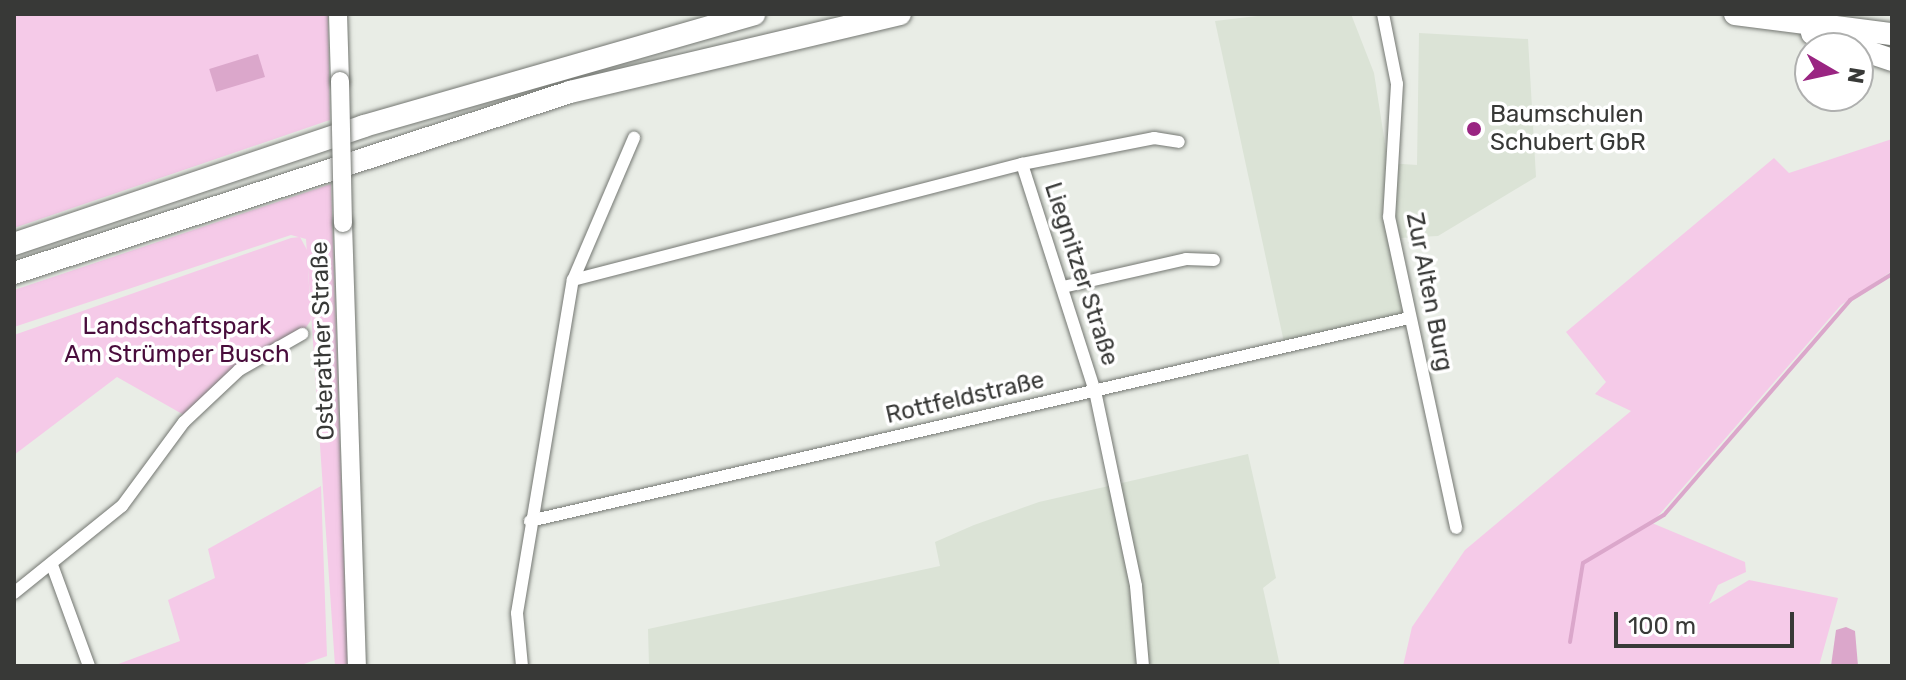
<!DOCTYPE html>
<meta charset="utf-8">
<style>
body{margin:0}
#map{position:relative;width:1906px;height:680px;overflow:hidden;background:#e9ede6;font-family:Rubik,sans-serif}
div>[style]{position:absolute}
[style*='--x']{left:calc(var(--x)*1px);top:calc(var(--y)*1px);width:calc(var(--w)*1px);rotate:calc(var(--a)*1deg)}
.built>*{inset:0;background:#dbe3d6}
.green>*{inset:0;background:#f5cae8}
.water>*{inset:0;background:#dba7cb;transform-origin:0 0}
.stream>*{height:4px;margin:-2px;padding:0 2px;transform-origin:2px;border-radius:2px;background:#dba7cb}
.roads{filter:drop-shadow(0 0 2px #747772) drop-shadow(0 0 2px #747772)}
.street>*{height:12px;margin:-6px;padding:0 6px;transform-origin:6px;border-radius:6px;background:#fff}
.secondary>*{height:18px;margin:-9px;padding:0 9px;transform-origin:9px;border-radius:9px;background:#fff}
.highway>*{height:22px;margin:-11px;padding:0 11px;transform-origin:11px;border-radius:11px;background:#fff}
.bridges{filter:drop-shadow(0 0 2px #747772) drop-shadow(0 0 2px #747772)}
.secondary-bridge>*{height:18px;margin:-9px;padding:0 9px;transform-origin:9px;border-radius:9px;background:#fff}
.dots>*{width:22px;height:22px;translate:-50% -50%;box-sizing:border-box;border:4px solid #fff;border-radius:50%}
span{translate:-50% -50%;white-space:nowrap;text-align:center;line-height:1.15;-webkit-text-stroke:7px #fff;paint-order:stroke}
.poi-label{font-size:24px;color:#383937}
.left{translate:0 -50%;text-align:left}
.street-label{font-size:24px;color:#383937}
.park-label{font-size:24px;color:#490d3c}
.frame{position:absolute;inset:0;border:16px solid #383937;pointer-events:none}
.north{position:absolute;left:1794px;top:32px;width:80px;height:80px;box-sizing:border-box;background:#fff;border:2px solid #afb0af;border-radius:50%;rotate:99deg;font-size:22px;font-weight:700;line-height:32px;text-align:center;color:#383937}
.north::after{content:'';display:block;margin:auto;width:28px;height:36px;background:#9a2582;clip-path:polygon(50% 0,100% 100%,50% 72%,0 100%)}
.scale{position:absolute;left:1614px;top:612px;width:180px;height:36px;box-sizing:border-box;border:4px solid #383937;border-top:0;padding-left:10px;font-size:24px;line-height:28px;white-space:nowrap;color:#383937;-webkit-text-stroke:6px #fff;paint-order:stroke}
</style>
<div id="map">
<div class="built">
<div style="clip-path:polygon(1274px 14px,1351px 14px,1374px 73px,1388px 163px,1417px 165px,1419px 33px,1528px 39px,1536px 177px,1438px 236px,1400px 238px,1409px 318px,1285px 347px,1215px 21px)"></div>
<div style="clip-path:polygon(1248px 454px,1276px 578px,1263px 588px,1280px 666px,649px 666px,648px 629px,940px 566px,935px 542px,974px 525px,1039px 502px)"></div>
</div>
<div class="green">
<div style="clip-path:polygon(14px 14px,328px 14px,330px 120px,14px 228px)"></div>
<div style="clip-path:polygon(1892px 139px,1892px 271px,1841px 305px,1652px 523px,1745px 562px,1746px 572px,1718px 585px,1709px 604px,1749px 580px,1838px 598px,1819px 666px,1403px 666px,1412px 627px,1465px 550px,1631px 411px,1595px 394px,1606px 382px,1566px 332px,1774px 158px,1789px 173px)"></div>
<div style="clip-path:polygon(331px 184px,343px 537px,348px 666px,335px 666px,306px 239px,291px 235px,14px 327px,14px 290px)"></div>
<div style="clip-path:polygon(291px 238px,300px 237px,307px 250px,311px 320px,305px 329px,261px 350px,184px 415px,117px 377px,14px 455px,14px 335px)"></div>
<div style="clip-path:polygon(321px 486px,327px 656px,298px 666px,113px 666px,180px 641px,168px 600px,215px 578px,208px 549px)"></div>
</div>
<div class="water">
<div style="left:258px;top:54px;width:24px;height:51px;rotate:73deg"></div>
<div style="clip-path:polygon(1846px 627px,1855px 631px,1858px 666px,1831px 666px,1836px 630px)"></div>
</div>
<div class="stream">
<div style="--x:1570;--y:642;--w:80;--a:-80.7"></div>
<div style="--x:1583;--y:563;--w:94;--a:-30.7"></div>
<div style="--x:1664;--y:515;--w:284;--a:-49.1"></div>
<div style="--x:1850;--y:300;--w:49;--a:-31.8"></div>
</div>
<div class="roads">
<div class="street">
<div style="--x:1383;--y:14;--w:71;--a:78.7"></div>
<div style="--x:1397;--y:84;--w:133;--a:93.4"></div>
<div style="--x:1389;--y:217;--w:318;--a:77.8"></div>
<div style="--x:1022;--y:164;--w:135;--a:-11.1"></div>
<div style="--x:1154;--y:138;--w:25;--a:9"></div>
<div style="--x:573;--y:280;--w:464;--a:-14.5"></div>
<div style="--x:1022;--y:164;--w:238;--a:72.2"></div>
<div style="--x:1095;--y:391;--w:199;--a:78.1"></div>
<div style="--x:1136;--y:586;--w:80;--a:85"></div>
<div style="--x:1063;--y:287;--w:126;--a:-12.8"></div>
<div style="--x:1186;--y:259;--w:28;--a:2"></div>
<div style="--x:530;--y:521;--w:902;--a:-13"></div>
<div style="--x:52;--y:565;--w:108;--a:69.9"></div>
<div style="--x:14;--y:593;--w:139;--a:-38.9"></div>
<div style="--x:122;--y:506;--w:104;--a:-53.6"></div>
<div style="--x:184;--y:422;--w:76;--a:-43.4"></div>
<div style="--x:239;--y:370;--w:73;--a:-29.7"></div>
<div style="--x:522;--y:666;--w:53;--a:-95.4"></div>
<div style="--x:517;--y:613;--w:338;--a:-80.5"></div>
<div style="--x:573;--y:280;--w:155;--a:-66.8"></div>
</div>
<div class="secondary">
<div style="--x:338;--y:14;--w:67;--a:88.3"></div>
<div style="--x:343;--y:223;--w:443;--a:88.2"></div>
</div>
<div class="highway">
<div style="--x:1735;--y:14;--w:158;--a:7.3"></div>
<div style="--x:1812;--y:33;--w:84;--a:18.6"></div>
<div style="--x:14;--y:244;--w:369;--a:-18.6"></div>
<div style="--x:364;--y:126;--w:406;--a:-16"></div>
<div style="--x:14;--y:273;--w:585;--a:-18.03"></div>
<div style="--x:570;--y:92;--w:339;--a:-13.3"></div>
</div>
</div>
<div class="bridges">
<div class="secondary-bridge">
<div style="--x:340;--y:81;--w:142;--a:88.8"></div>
</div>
</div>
<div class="dots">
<div style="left:1474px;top:129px;background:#9a2582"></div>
</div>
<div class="poi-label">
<span class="left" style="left:1490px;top:129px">Baumschulen<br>Schubert GbR</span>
</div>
<div class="street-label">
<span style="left:1081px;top:274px;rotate:72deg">Liegnitzer Straße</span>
<span style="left:1429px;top:292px;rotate:79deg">Zur Alten Burg</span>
<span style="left:323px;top:341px;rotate:-92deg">Osterather Straße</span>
<span style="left:965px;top:398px;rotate:-13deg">Rottfeldstraße</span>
</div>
<div class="park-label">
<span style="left:177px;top:341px">Landschaftspark<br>Am Strümper Busch</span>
</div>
<div class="frame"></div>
<div class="north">N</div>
<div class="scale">100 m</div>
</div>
